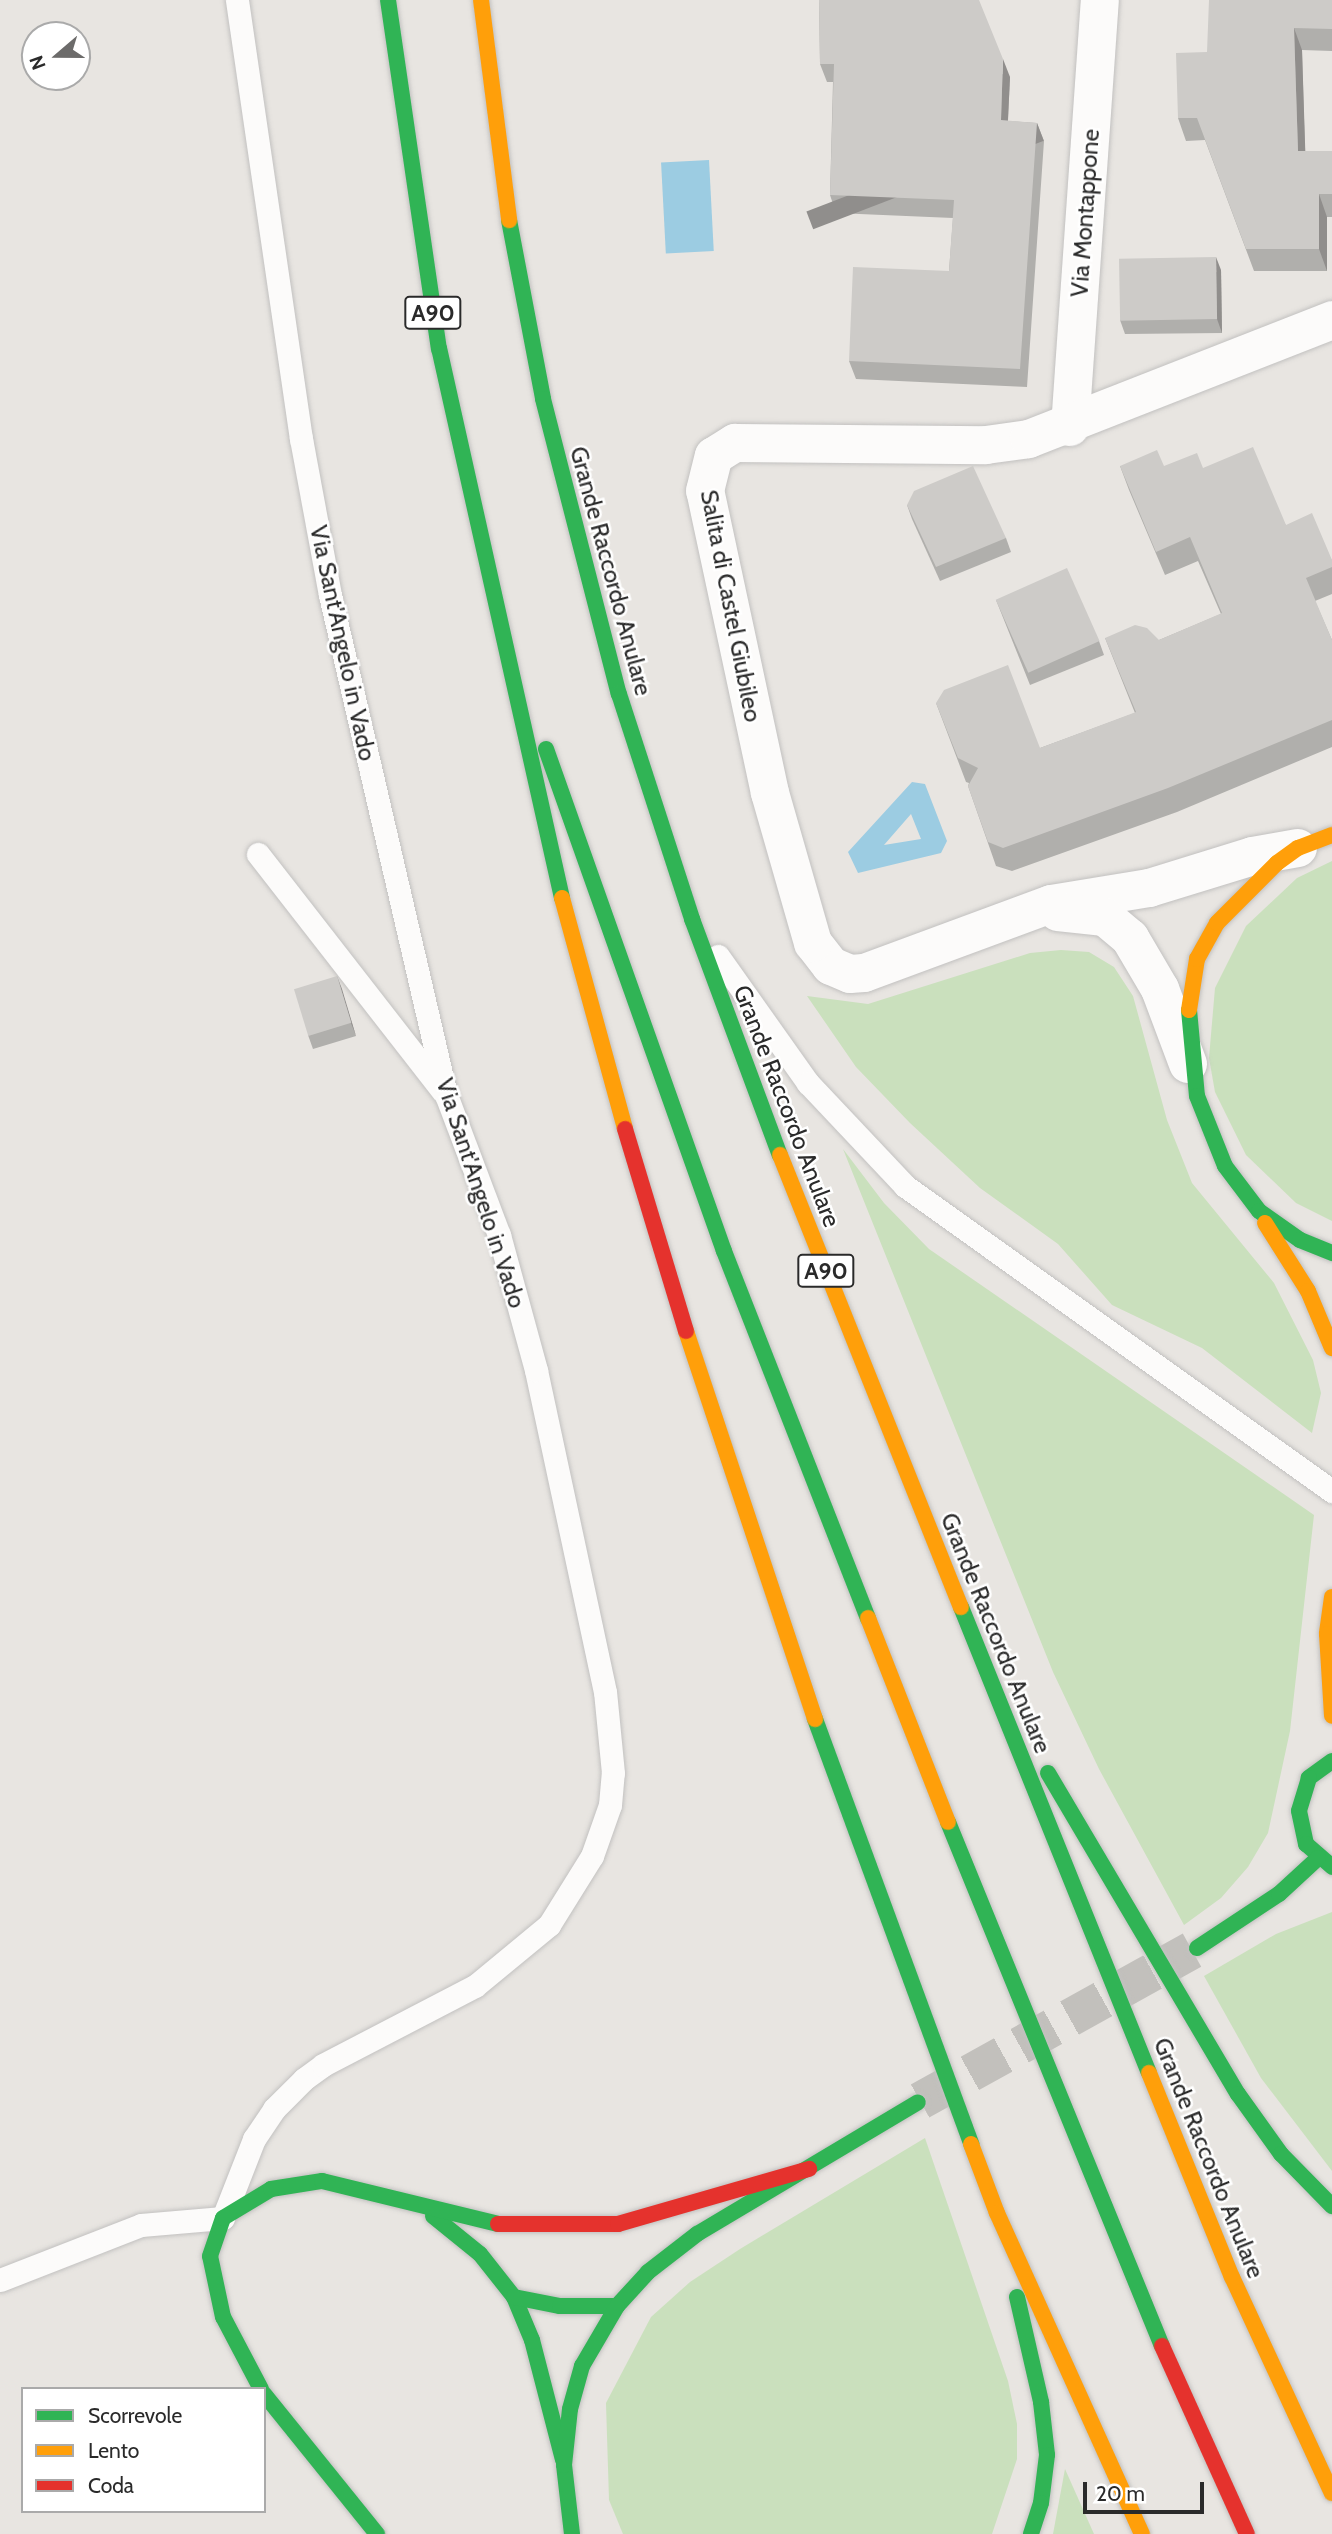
<!DOCTYPE html>
<style>
body{margin:0}
#map{position:relative;width:1332px;height:2534px;overflow:hidden;background:#e8e5e1;font-family:Cabin,sans-serif}
div>[style]{position:absolute}
[style*='--x']{left:calc(var(--x)*1px);top:calc(var(--y)*1px);width:calc(var(--w)*1px);rotate:calc(var(--a)*1deg)}
.green>*{inset:0;background:#cae0bd}
.water>*{inset:0;background:#9ccce2;transform-origin:0 0}
.secondary-tunnel>*{height:38px;margin-top:-19px;transform-origin:0;background:repeating-linear-gradient(90deg,#c2c0bc 0 38px,transparent 0 57px)}
.roads{filter:drop-shadow(0 0 2px #c2c1c0) drop-shadow(0 0 2px #c2c1c0)}
.lane>*{height:23px;margin:-11.5px;padding:0 11.5px;transform-origin:11.5px;border-radius:11.5px;background:#fcfbfa}
.street>*{height:38px;margin:-19px;padding:0 19px;transform-origin:19px;border-radius:19px;background:#fcfbfa}
.fast>*{height:16px;margin:-8px;padding:0 8px;transform-origin:8px;border-radius:8px;background:#30b455}
.slow>*{height:16px;margin:-8px;padding:0 8px;transform-origin:8px;border-radius:8px;background:#ff9f0a}
.jam>*{height:16px;margin:-8px;padding:0 8px;transform-origin:8px;border-radius:8px;background:#e5322d}
.wall>*{inset:0;background:#b0afac}
.shaded-wall>*{inset:0;background:#908e8c;transform-origin:0 0}
.building>*{inset:0;background:#cdcbc8;transform-origin:0 0}
span{translate:-50% -50%;white-space:nowrap;text-align:center;line-height:1.15;-webkit-text-stroke:5px #fff;paint-order:stroke}
.shield-label span{padding:2px 5px;background:#fff;border:2px solid;border-radius:5px;-webkit-text-stroke-width:0}
.shield-label{font-size:23px;color:#2a2a2a;font-weight:700}
.street-label{font-size:24px;color:#2a2a2a}
.legend{position:absolute;left:21px;top:2387px;width:245px;height:126px;box-sizing:border-box;background:#fff;border:2px solid #aaa;margin:0;padding:9px 12px;list-style:none;font-size:21px;color:#2a2a2a}
.legend li{display:flex;align-items:center;gap:14px;height:35px}
.legend b{width:35px;border:2px solid #aaa}
.north{position:absolute;left:21px;top:21px;width:70px;height:70px;box-sizing:border-box;background:#fff;border:2px solid #aaa;border-radius:50%;rotate:250deg;font-size:19px;font-weight:700;line-height:28px;text-align:center;color:#2a2a2a}
.north::after{content:'';display:block;margin:auto;width:24px;height:32px;background:#6c6b6a;clip-path:polygon(50% 0,100% 100%,50% 72%,0 100%)}
.scale{position:absolute;left:1083px;top:2482px;width:121px;height:32px;box-sizing:border-box;border:4px solid #2a2a2a;border-top:0;padding-left:9px;font-size:21px;line-height:24px;white-space:nowrap;color:#2a2a2a;-webkit-text-stroke:5px #fff;paint-order:stroke}
</style>
<div id="map">
<div class="green">
<div style="clip-path:polygon(1332px 861px,1332px 1221px,1296px 1203px,1246px 1155px,1215px 1092px,1209px 1058px,1215px 988px,1246px 926px,1297px 878px)"></div>
<div style="clip-path:polygon(1061px 950px,1089px 952px,1114px 967px,1133px 996px,1167px 1120px,1192px 1183px,1274px 1283px,1313px 1360px,1321px 1393px,1312px 1433px,1202px 1348px,1112px 1305px,1058px 1244px,980px 1188px,910px 1123px,856px 1067px,807px 996px,868px 1004px,1030px 953px)"></div>
<div style="clip-path:polygon(843px 1149px,884px 1203px,929px 1249px,1314px 1515px,1290px 1731px,1268px 1833px,1248px 1867px,1221px 1898px,1184px 1925px,1099px 1769px,1053px 1672px)"></div>
<div style="clip-path:polygon(1332px 1912px,1332px 2171px,1261px 2078px,1204px 1976px,1276px 1934px)"></div>
<div style="clip-path:polygon(925px 2138px,1008px 2381px,1017px 2424px,1017px 2459px,992px 2534px,623px 2534px,609px 2500px,606px 2403px,651px 2317px,690px 2282px,740px 2249px)"></div>
<div style="clip-path:polygon(1065px 2469px,1094px 2534px,1053px 2534px)"></div>
</div>
<div class="water">
<div style="left:709px;top:160px;width:91px;height:48px;rotate:87deg"></div>
<div style="clip-path:polygon(evenodd,912px 782px,925px 784px,947px 841px,941px 853px,858px 873px,848px 852px,912px 782px,911px 814px,921px 839px,884px 845px,911px 814px)"></div>
</div>
<div class="secondary-tunnel">
<div style="--x:920;--y:2101;--w:311;--a:-29"></div>
</div>
<div class="roads">
<div class="lane">
<div style="--x:258;--y:854;--w:299;--a:52.1"></div>
<div style="--x:718;--y:956;--w:156;--a:54.7"></div>
<div style="--x:808;--y:1083;--w:141;--a:46.7"></div>
<div style="--x:905;--y:1186;--w:525;--a:35.54"></div>
<div style="--x:0;--y:2280;--w:151;--a:-21.3"></div>
<div style="--x:141;--y:2225;--w:82;--a:-4.9"></div>
<div style="--x:223;--y:2218;--w:85;--a:-68.6"></div>
<div style="--x:254;--y:2139;--w:36;--a:-56"></div>
<div style="--x:274;--y:2109;--w:42;--a:-45"></div>
<div style="--x:304;--y:2079;--w:24;--a:-36"></div>
<div style="--x:323;--y:2065;--w:171;--a:-27.5"></div>
<div style="--x:475;--y:1986;--w:96;--a:-39.5"></div>
<div style="--x:549;--y:1925;--w:81;--a:-58.1"></div>
<div style="--x:592;--y:1856;--w:54;--a:-70.6"></div>
<div style="--x:610;--y:1805;--w:32;--a:-85"></div>
<div style="--x:613;--y:1773;--w:81;--a:-95.6"></div>
<div style="--x:605;--y:1692;--w:329;--a:-102.1"></div>
<div style="--x:536;--y:1370;--w:140;--a:-105.3"></div>
<div style="--x:499;--y:1235;--w:150;--a:-110.7"></div>
<div style="--x:446;--y:1095;--w:513;--a:-103.06"></div>
<div style="--x:330;--y:595;--w:159;--a:-100.5"></div>
<div style="--x:301;--y:439;--w:444;--a:-98.3"></div>
</div>
<div class="street">
<div style="--x:1070;--y:427;--w:428;--a:-86"></div>
<div style="--x:1298;--y:848;--w:46;--a:169.9"></div>
<div style="--x:1253;--y:856;--w:109;--a:162.9"></div>
<div style="--x:1149;--y:888;--w:99;--a:170.7"></div>
<div style="--x:1051;--y:904;--w:199;--a:159.7"></div>
<div style="--x:864;--y:973;--w:14;--a:176"></div>
<div style="--x:850;--y:974;--w:21;--a:-157"></div>
<div style="--x:831;--y:966;--w:29;--a:-128"></div>
<div style="--x:813;--y:943;--w:156;--a:-106"></div>
<div style="--x:770;--y:793;--w:309;--a:-102.1"></div>
<div style="--x:705;--y:491;--w:36;--a:-76"></div>
<div style="--x:714;--y:456;--w:25;--a:-32"></div>
<div style="--x:735;--y:443;--w:251;--a:0.5"></div>
<div style="--x:986;--y:445;--w:43;--a:-7.9"></div>
<div style="--x:1029;--y:439;--w:326;--a:-21.4"></div>
<div style="--x:1058;--y:912;--w:47;--a:6.1"></div>
<div style="--x:1105;--y:917;--w:33;--a:40"></div>
<div style="--x:1130;--y:938;--w:59;--a:59.5"></div>
<div style="--x:1160;--y:989;--w:80;--a:69.5"></div>
</div>
<div class="fast">
<div style="--x:388;--y:0;--w:352;--a:81.7"></div>
<div style="--x:439;--y:348;--w:564;--a:77.39"></div>
<div style="--x:509;--y:220;--w:182;--a:79.2"></div>
<div style="--x:543;--y:399;--w:305;--a:75.6"></div>
<div style="--x:619;--y:694;--w:237;--a:72"></div>
<div style="--x:692;--y:919;--w:252;--a:69.6"></div>
<div style="--x:546;--y:749;--w:533;--a:70.48"></div>
<div style="--x:724;--y:1251;--w:394;--a:68.6"></div>
<div style="--x:1189;--y:1010;--w:86;--a:84.7"></div>
<div style="--x:1197;--y:1096;--w:75;--a:68.2"></div>
<div style="--x:1225;--y:1166;--w:56;--a:52.9"></div>
<div style="--x:1259;--y:1211;--w:50;--a:35.3"></div>
<div style="--x:1300;--y:1240;--w:35;--a:22"></div>
<div style="--x:961;--y:1607;--w:502;--a:68.03"></div>
<div style="--x:815;--y:1719;--w:453;--a:69.8"></div>
<div style="--x:1332;--y:1761;--w:29;--a:144"></div>
<div style="--x:1309;--y:1778;--w:34;--a:107"></div>
<div style="--x:1299;--y:1811;--w:34;--a:78"></div>
<div style="--x:1306;--y:1844;--w:35;--a:41"></div>
<div style="--x:1048;--y:1773;--w:373;--a:59.4"></div>
<div style="--x:1238;--y:2094;--w:74;--a:54.4"></div>
<div style="--x:1281;--y:2154;--w:73;--a:45.6"></div>
<div style="--x:948;--y:1822;--w:566;--a:67.79"></div>
<div style="--x:1197;--y:1948;--w:98;--a:-33.4"></div>
<div style="--x:1279;--y:1894;--w:53;--a:-42.7"></div>
<div style="--x:433;--y:2216;--w:60;--a:39"></div>
<div style="--x:480;--y:2254;--w:55;--a:51.7"></div>
<div style="--x:514;--y:2297;--w:47;--a:67.3"></div>
<div style="--x:532;--y:2340;--w:124;--a:75.5"></div>
<div style="--x:514;--y:2297;--w:47;--a:11.1"></div>
<div style="--x:560;--y:2306;--w:57;--a:0"></div>
<div style="--x:617;--y:2306;--w:46;--a:-47.6"></div>
<div style="--x:648;--y:2272;--w:62;--a:-37.8"></div>
<div style="--x:697;--y:2234;--w:257;--a:-30.8"></div>
<div style="--x:1017;--y:2297;--w:108;--a:77.1"></div>
<div style="--x:1041;--y:2402;--w:53;--a:83.5"></div>
<div style="--x:1047;--y:2455;--w:48;--a:97.1"></div>
<div style="--x:1041;--y:2503;--w:33;--a:108"></div>
<div style="--x:261;--y:2389;--w:81;--a:-117.8"></div>
<div style="--x:223;--y:2317;--w:62;--a:-102"></div>
<div style="--x:210;--y:2256;--w:40;--a:-71.1"></div>
<div style="--x:223;--y:2218;--w:56;--a:-31.1"></div>
<div style="--x:271;--y:2189;--w:52;--a:-8.9"></div>
<div style="--x:322;--y:2181;--w:181;--a:13.7"></div>
<div style="--x:264;--y:2394;--w:180;--a:51.1"></div>
<div style="--x:572;--y:2534;--w:69;--a:-96.6"></div>
<div style="--x:564;--y:2465;--w:56;--a:-83.9"></div>
<div style="--x:570;--y:2409;--w:45;--a:-74.4"></div>
<div style="--x:582;--y:2366;--w:69;--a:-59.7"></div>
</div>
<div class="slow">
<div style="--x:481;--y:0;--w:222;--a:82.7"></div>
<div style="--x:562;--y:898;--w:239;--a:74.7"></div>
<div style="--x:1189;--y:1010;--w:52;--a:-81.1"></div>
<div style="--x:1197;--y:959;--w:41;--a:-60.9"></div>
<div style="--x:1217;--y:923;--w:85;--a:-45"></div>
<div style="--x:1277;--y:863;--w:26;--a:-36"></div>
<div style="--x:1298;--y:848;--w:36;--a:-21"></div>
<div style="--x:780;--y:1155;--w:487;--a:68.2"></div>
<div style="--x:1265;--y:1223;--w:80;--a:57.7"></div>
<div style="--x:1308;--y:1291;--w:62;--a:67.2"></div>
<div style="--x:686;--y:1331;--w:409;--a:71.6"></div>
<div style="--x:1332;--y:1597;--w:37;--a:98"></div>
<div style="--x:1327;--y:1634;--w:82;--a:86.5"></div>
<div style="--x:868;--y:1618;--w:219;--a:68.6"></div>
<div style="--x:1149;--y:2073;--w:220;--a:67.9"></div>
<div style="--x:1232;--y:2277;--w:238;--a:65.2"></div>
<div style="--x:971;--y:2144;--w:74;--a:69.4"></div>
<div style="--x:997;--y:2213;--w:352;--a:65.7"></div>
</div>
<div class="jam">
<div style="--x:625;--y:1129;--w:211;--a:73.2"></div>
<div style="--x:498;--y:2224;--w:120;--a:0"></div>
<div style="--x:618;--y:2224;--w:199;--a:-16.1"></div>
<div style="--x:1162;--y:2346;--w:206;--a:65.7"></div>
</div>
</div>
<div class="wall">
<div style="clip-path:polygon(819px 0,1010px 77px,1008px 121px,1037px 123px,1044px 141px,1027px 387px,856px 379px,849px 361px,949px 271px,953px 218px,836px 213px,830px 195px,833px 82px,827px 82px,820px 64px)"></div>
<div style="clip-path:polygon(1332px 0,1332px 51px,1302px 50px,1305px 151px,1332px 151px,1332px 217px,1327px 217px,1327px 271px,1254px 271px,1205px 140px,1186px 141px,1178px 118px,1207px 52px)"></div>
<div style="clip-path:polygon(1221px 270px,1222px 333px,1125px 334px,1120px 320px)"></div>
<div style="clip-path:polygon(1120px 466px,1203px 468px,1286px 525px,1332px 560px,1332px 594px,1315px 601px,1332px 640px,1332px 747px,1177px 812px,1012px 871px,996px 866px,968px 786px,969px 783px,966px 782px,936px 703px,1040px 748px,1135px 713px,1105px 638px,1159px 640px,1221px 614px,1198px 561px,1165px 575px,1129px 490px)"></div>
<div style="clip-path:polygon(907px 505px,1006px 538px,1011px 552px,940px 581px,912px 519px)"></div>
<div style="clip-path:polygon(996px 600px,1099px 641px,1104px 655px,1030px 685px)"></div>
<div style="clip-path:polygon(337px 976px,356px 1036px,313px 1049px,308px 1035px)"></div>
</div>
<div class="shaded-wall">
<div style="clip-path:polygon(1294px 28px,1302px 50px,1306px 173px,1298px 151px)"></div>
<div style="clip-path:polygon(1003px 59px,1010px 77px,1007px 138px,1001px 120px)"></div>
<div style="left:1037px;top:123px;width:19px;height:247px;rotate:69deg"></div>
<div style="clip-path:polygon(1319px 194px,1327px 217px,1327px 271px,1319px 249px)"></div>
<div style="clip-path:polygon(1216px 257px,1221px 270px,1222px 333px,1217px 319px)"></div>
<div style="clip-path:polygon(337px 976px,342px 989px,356px 1036px,351px 1023px)"></div>
</div>
<div class="building">
<div style="clip-path:polygon(819px 0,979px 0,1003px 59px,1001px 120px,1037px 123px,1020px 369px,849px 361px,853px 267px,949px 271px,954px 200px,830px 195px,834px 64px,820px 64px)"></div>
<div style="clip-path:polygon(1209px 0,1332px 0,1332px 29px,1294px 28px,1298px 151px,1332px 151px,1332px 194px,1319px 194px,1319px 249px,1246px 249px,1197px 118px,1178px 118px,1176px 53px,1207px 52px)"></div>
<div style="left:1216px;top:257px;width:62px;height:97px;rotate:89deg"></div>
<div style="clip-path:polygon(1253px 447px,1286px 525px,1312px 513px,1332px 560px,1332px 567px,1306px 578px,1332px 640px,1332px 720px,1168px 788px,1003px 848px,988px 842px,968px 786px,978px 768px,958px 758px,936px 703px,944px 690px,1008px 665px,1040px 748px,1136px 712px,1105px 638px,1135px 625px,1147px 628px,1159px 640px,1222px 613px,1190px 537px,1156px 552px,1120px 466px,1157px 450px,1164px 466px,1197px 453px,1203px 468px)"></div>
<div style="clip-path:polygon(973px 466px,1006px 538px,936px 567px,907px 505px,914px 491px)"></div>
<div style="left:1067px;top:568px;width:80px;height:78px;rotate:66deg"></div>
<div style="left:337px;top:976px;width:49px;height:45px;rotate:73deg"></div>
</div>
<div class="shield-label">
<span style="left:433px;top:313px">A90</span>
<span style="left:826px;top:1271px">A90</span>
</div>
<div class="street-label">
<span style="left:1085px;top:213px;rotate:-86deg">Via Montappone</span>
<span style="left:611px;top:571px;rotate:75deg">Grande Raccordo Anulare</span>
<span style="left:731px;top:606px;rotate:79deg">Salita di Castel Giubileo</span>
<span style="left:343px;top:643px;rotate:78deg">Via Sant'Angelo in Vado</span>
<span style="left:787px;top:1106px;rotate:69deg">Grande Raccordo Anulare</span>
<span style="left:481px;top:1193px;rotate:72deg">Via Sant'Angelo in Vado</span>
<span style="left:996px;top:1633px;rotate:68deg">Grande Raccordo Anulare</span>
<span style="left:1209px;top:2158px;rotate:68deg">Grande Raccordo Anulare</span>
</div>
<ul class="legend">
<li><b style="height:9px;background:#30b455"></b>Scorrevole</li>
<li><b style="height:9px;background:#ff9f0a"></b>Lento</li>
<li><b style="height:9px;background:#e5322d"></b>Coda</li>
</ul>
<div class="north">N</div>
<div class="scale">20 m</div>
</div>
